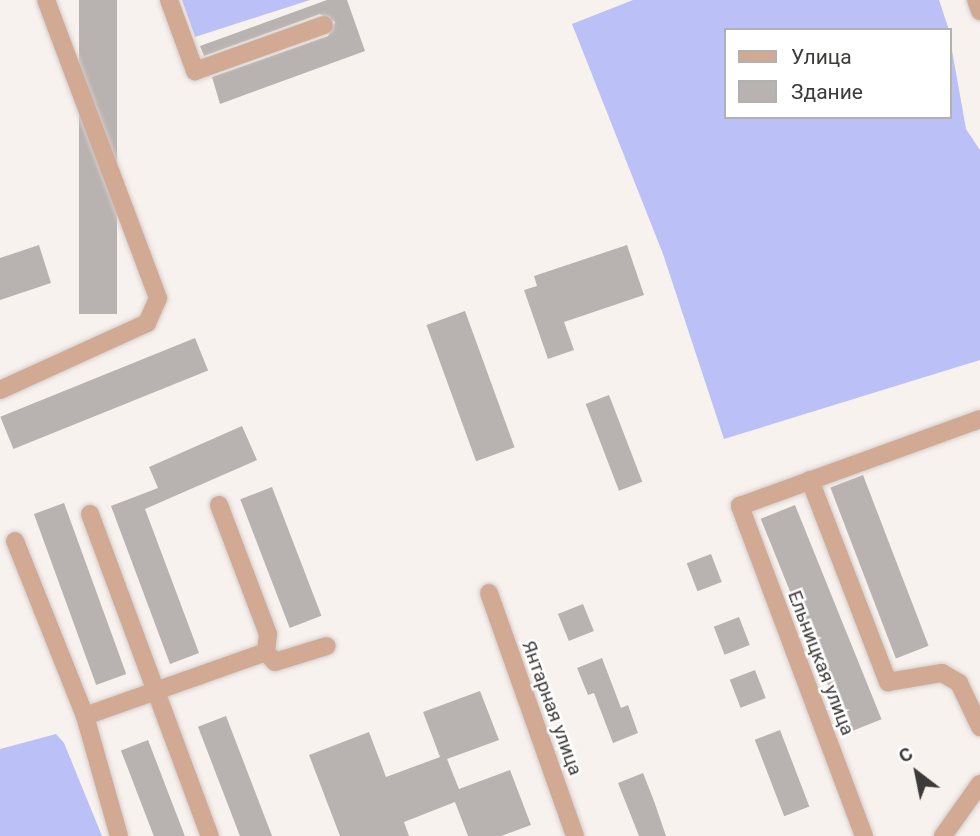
<!DOCTYPE html>
<meta charset="utf-8">
<style>
body{margin:0}
#map{position:relative;width:980px;height:836px;overflow:hidden;background:#f8f2ef;font-family:Roboto,sans-serif}
div>[style]{position:absolute}
[style*='--x']{left:calc(var(--x)*1px);top:calc(var(--y)*1px);width:calc(var(--w)*1px);rotate:calc(var(--a)*1deg)}
.forest>*{inset:0;background:#bbc0f6}
.building>*{inset:0;background:#b8b3b0;transform-origin:0 0}
.roads{filter:drop-shadow(0 0 2px #d3cdcb) drop-shadow(0 0 2px #d3cdcb)}
.minor>*{height:18px;margin:-9px;padding:0 9px;transform-origin:9px;border-radius:9px;background:#d2a993}
span{translate:-50% -50%;white-space:nowrap;text-align:center;line-height:1.15;-webkit-text-stroke:5px #fff;paint-order:stroke}
.street-label{font-size:19px;color:#3d3b39}
.legend{position:absolute;left:724px;top:28px;width:228px;height:91px;box-sizing:border-box;background:#fff;border:2px solid #b1b1b0;margin:0;padding:9px 12px;list-style:none;font-size:21px;color:#3d3b39}
.legend li{display:flex;align-items:center;gap:14px;height:35px}
.legend b{width:35px;border:2px solid #b1b1b0}
.north{position:absolute;left:882px;top:738px;width:70px;height:70px;-webkit-text-stroke:5px #fff;paint-order:stroke;rotate:328deg;font-size:19px;font-weight:700;line-height:28px;text-align:center;color:#3d3b39}
.north::after{content:'';display:block;margin:auto;width:24px;height:32px;background:#3d3b39;clip-path:polygon(50% 0,100% 100%,50% 72%,0 100%)}
</style>
<div id="map">
<div class="forest">
<div style="clip-path:polygon(182px 0,310px 0,195px 37px)"></div>
<div style="clip-path:polygon(633px 0,939px 0,949px 30px,726px 30px,726px 117px,950px 117px,950px 39px,966px 129px,980px 150px,980px 360px,724px 439px,663px 254px,572px 24px)"></div>
<div style="clip-path:polygon(56px 734px,64px 743px,102px 836px,0 836px,0 749px)"></div>
</div>
<div class="building">
<div style="left:79px;top:0;width:38px;height:314px"></div>
<div style="clip-path:polygon(327px 0,347px 0,365px 51px,220px 104px,212px 77px,328px 36px,335px 22px,320px 14px,204px 56px,200px 46px)"></div>
<div style="clip-path:polygon(39px 245px,51px 283px,0 300px,0 258px)"></div>
<div style="clip-path:polygon(627px 245px,644px 295px,564px 322px,574px 350px,548px 359px,524px 290px,537px 286px,534px 276px)"></div>
<div style="left:465px;top:311px;width:145px;height:41px;rotate:70deg"></div>
<div style="left:195px;top:338px;width:35px;height:210px;rotate:68deg"></div>
<div style="left:609px;top:395px;width:93px;height:25px;rotate:69deg"></div>
<div style="clip-path:polygon(242px 426px,257px 460px,145px 509px,199px 653px,170px 664px,111px 506px,158px 488px,149px 467px)"></div>
<div style="left:863px;top:475px;width:183px;height:35px;rotate:69deg"></div>
<div style="left:272px;top:487px;width:138px;height:34px;rotate:69deg"></div>
<div style="left:64px;top:503px;width:182px;height:32px;rotate:70deg"></div>
<div style="left:795px;top:505px;width:231px;height:37px;rotate:68deg"></div>
<div style="left:711px;top:554px;width:30px;height:26px;rotate:69deg"></div>
<div style="left:583px;top:604px;width:29px;height:27px;rotate:68deg"></div>
<div style="left:739px;top:617px;width:30px;height:27px;rotate:69deg"></div>
<div style="clip-path:polygon(602px 658px,621px 708px,628px 705px,638px 733px,613px 743px,594px 693px,588px 695px,577px 668px)"></div>
<div style="left:755px;top:670px;width:30px;height:27px;rotate:69deg"></div>
<div style="clip-path:polygon(480px 691px,499px 740px,447px 759px,459px 789px,510px 770px,531px 825px,501px 836px,468px 836px,455px 802px,404px 822px,409px 836px,340px 836px,309px 755px,369px 732px,386px 777px,440px 757px,423px 712px)"></div>
<div style="left:226px;top:716px;width:129px;height:30px;rotate:69deg"></div>
<div style="left:780px;top:730px;width:82px;height:27px;rotate:69deg"></div>
<div style="left:148px;top:740px;width:103px;height:29px;rotate:69deg"></div>
<div style="clip-path:polygon(643px 773px,654px 801px,666px 836px,639px 836px,618px 783px)"></div>
</div>
<div class="roads">
<div class="minor">
<div style="--x:169;--y:0;--w:76;--a:69.9"></div>
<div style="--x:195;--y:71;--w:137;--a:-19.6"></div>
<div style="--x:976;--y:0;--w:12;--a:70"></div>
<div style="--x:0;--y:390;--w:162;--a:-24.5"></div>
<div style="--x:147;--y:323;--w:27;--a:-66"></div>
<div style="--x:158;--y:298;--w:318;--a:-110.6"></div>
<div style="--x:810;--y:480;--w:217;--a:68.9"></div>
<div style="--x:888;--y:682;--w:55;--a:-9.5"></div>
<div style="--x:942;--y:673;--w:20;--a:30"></div>
<div style="--x:959;--y:683;--w:49;--a:64.5"></div>
<div style="--x:219;--y:505;--w:138;--a:69.2"></div>
<div style="--x:268;--y:634;--w:18;--a:96"></div>
<div style="--x:90;--y:514;--w:344;--a:69.6"></div>
<div style="--x:15;--y:541;--w:188;--a:68.2"></div>
<div style="--x:85;--y:716;--w:125;--a:74.2"></div>
<div style="--x:489;--y:593;--w:258;--a:70.5"></div>
<div style="--x:85;--y:716;--w:192;--a:-19.5"></div>
<div style="--x:266;--y:652;--w:13;--a:48"></div>
<div style="--x:275;--y:662;--w:54;--a:-17.1"></div>
<div style="--x:864;--y:836;--w:353;--a:-110.6"></div>
<div style="--x:740;--y:506;--w:255;--a:-19.9"></div>
<div style="--x:943;--y:836;--w:64;--a:-54.6"></div>
</div>
</div>
<div class="street-label">
<span style="left:821px;top:663px;rotate:69deg">Ельницкая улица</span>
<span style="left:552px;top:708px;rotate:70deg">Янтарная улица</span>
</div>
<ul class="legend">
<li><b style="height:9px;background:#d2a993"></b>Улица</li>
<li><b style="height:19px;background:#b8b3b0"></b>Здание</li>
</ul>
<div class="north">С</div>
</div>
